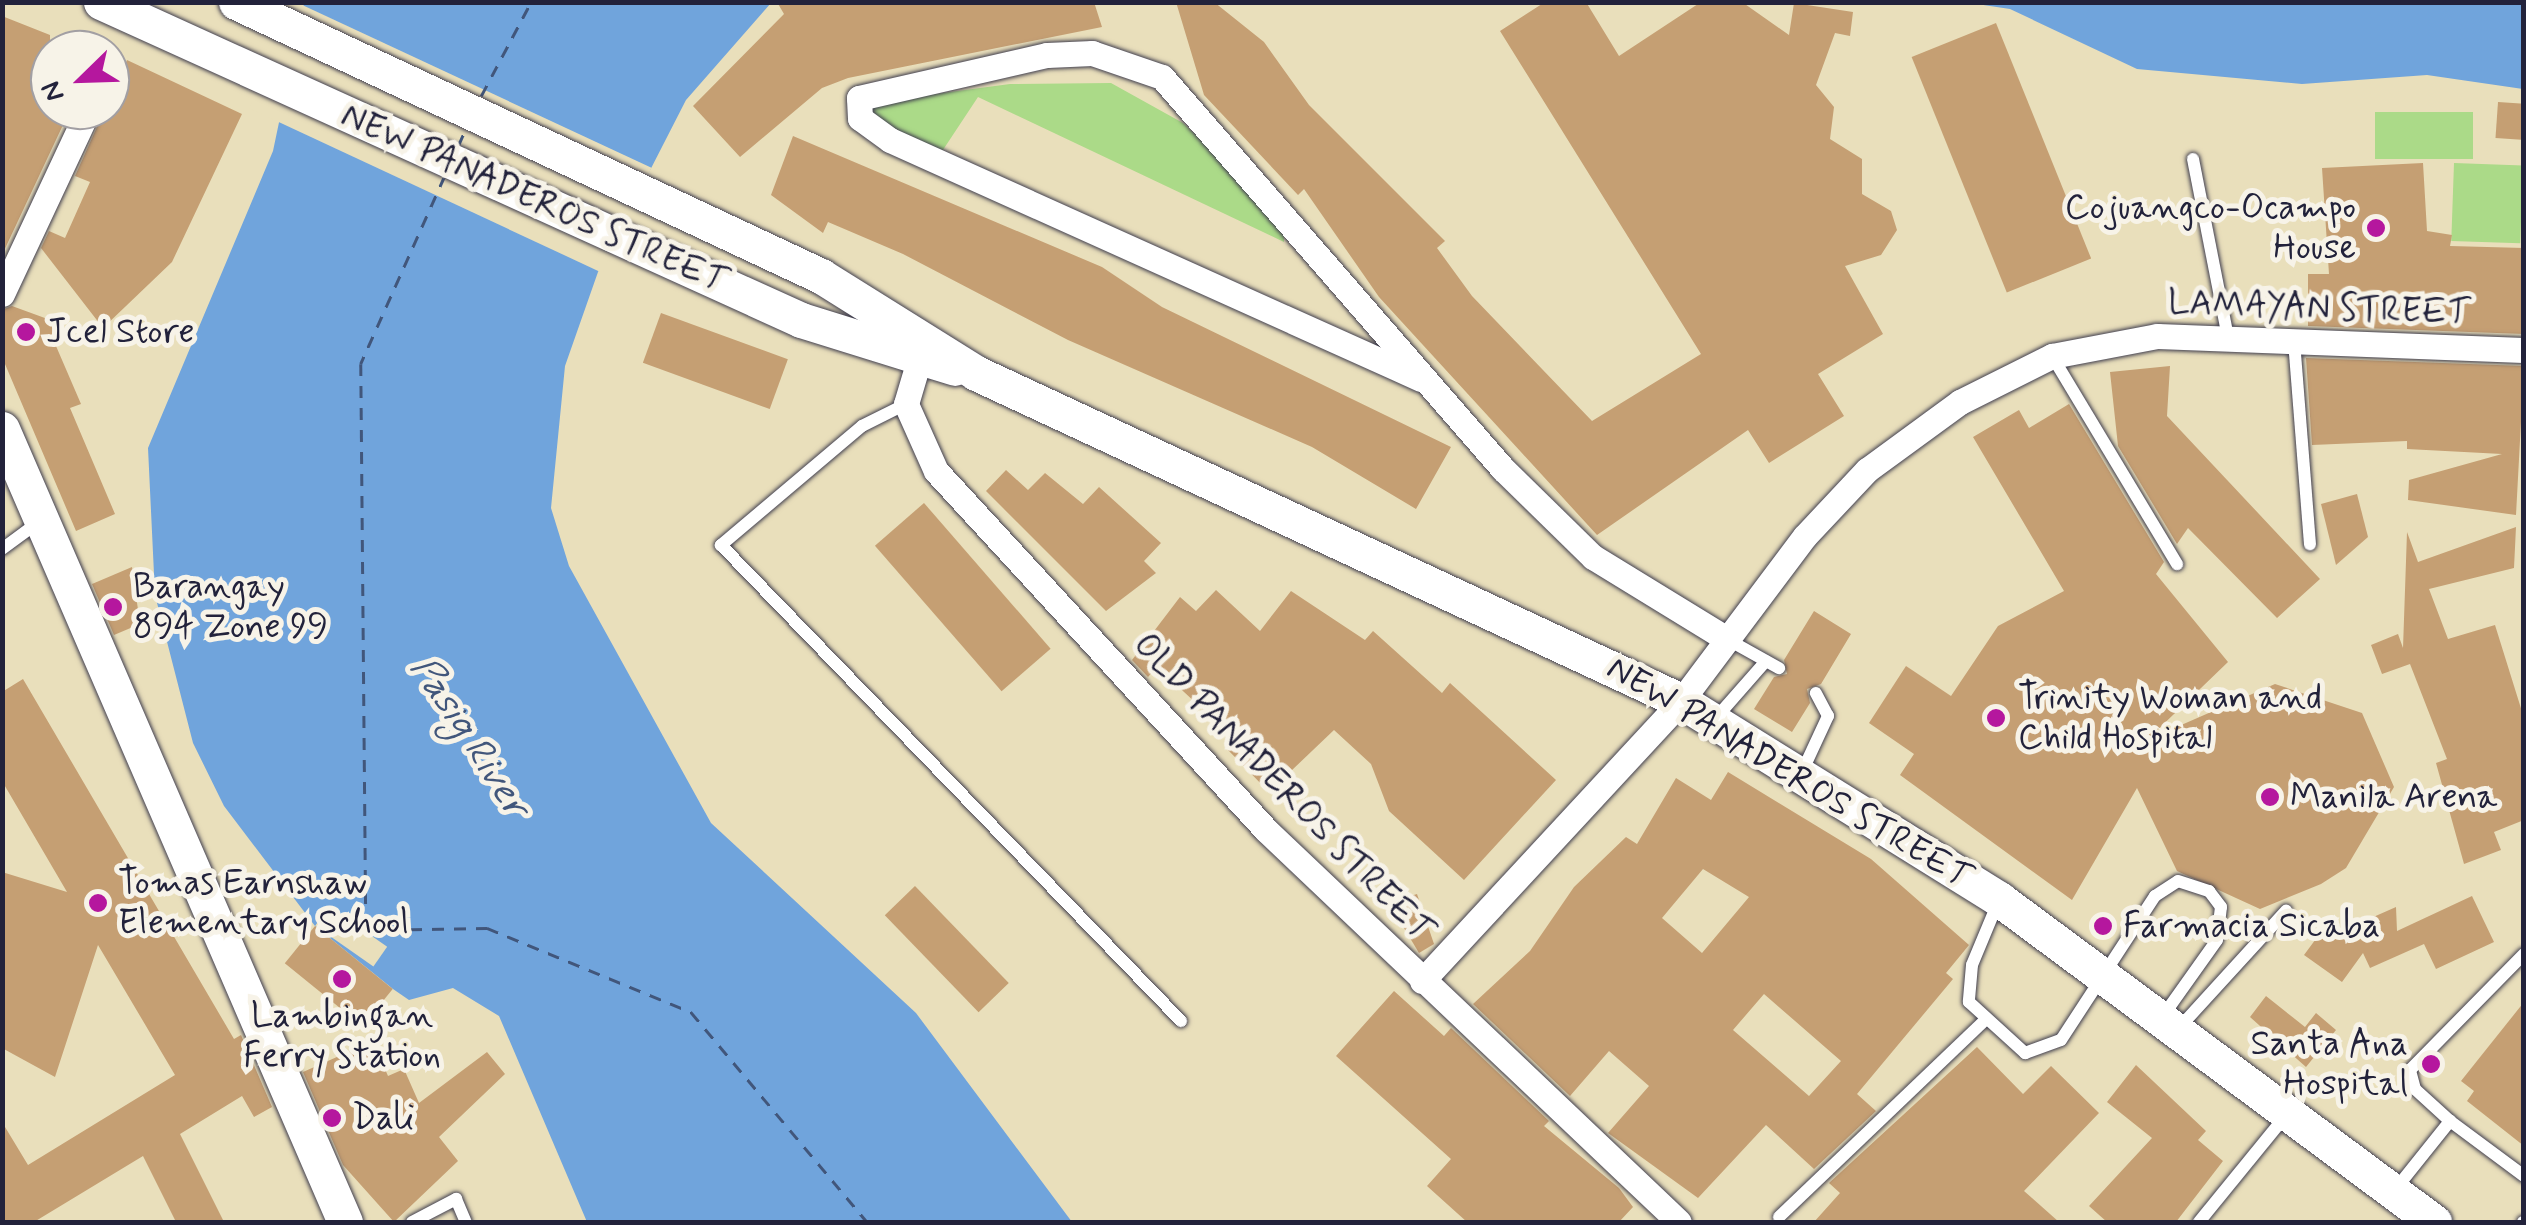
<!DOCTYPE html>
<style>
body{margin:0}
#map{position:relative;width:2526px;height:1225px;overflow:hidden;background:#e9dfbb;font-family:Mynerve,sans-serif}
div>[style]{position:absolute}
[style*='--x']{left:calc(var(--x)*1px);top:calc(var(--y)*1px);width:calc(var(--w)*1px);rotate:calc(var(--a)*1deg)}
.green>*{inset:0;background:#abda88;transform-origin:0 0}
.water>*{inset:0;background:#70a4dc}
.pier>*{inset:0;background:#e9dfbb;transform-origin:0 0}
.ferry>*{height:2.5px;margin-top:-1.25px;transform-origin:0;background:repeating-linear-gradient(90deg,#41567b 0 12px,transparent 0 22px)}
.building>*{inset:0;background:#c59f73;transform-origin:0 0}
.roads{filter:drop-shadow(0 0 2px #403e4e) drop-shadow(0 0 2px #403e4e)}
.lane>*{height:12px;margin:-6px;padding:0 6px;transform-origin:6px;border-radius:6px;background:#fff}
.street>*{height:25px;margin:-12.5px;padding:0 12.5px;transform-origin:12.5px;border-radius:12.5px;background:#fff}
.secondary>*{height:35px;margin:-17.5px;padding:0 17.5px;transform-origin:17.5px;border-radius:17.5px;background:#fff}
.dots>*{width:28px;height:28px;translate:-50% -50%;box-sizing:border-box;border:5px solid #f7f3e8;border-radius:50%}
span{translate:-50% -50%;white-space:nowrap;text-align:center;line-height:1.15;-webkit-text-stroke:10px #f7f3e8;paint-order:stroke}
.street-label{font-size:35px;color:#22223b}
.poi-label{font-size:35px;color:#22223b}
.right{translate:-100% -50%;text-align:right}
.left{translate:0 -50%;text-align:left}
.water-label{font-size:38px;color:#41567b;font-style:italic}
.frame{position:absolute;inset:0;border:5px solid #22223b;pointer-events:none}
.north{position:absolute;left:30px;top:30px;width:100px;height:100px;box-sizing:border-box;background:#f7f3e8;border:2px solid #a29fa3;border-radius:50%;rotate:247deg;font-size:28px;font-weight:700;line-height:40px;text-align:center;color:#22223b}
.north::after{content:'';display:block;margin:auto;width:35px;height:45px;background:#b5179e;clip-path:polygon(50% 0,100% 100%,50% 72%,0 100%)}
</style>
<div id="map">
<div class="green">
<div style="clip-path:polygon(1111px 83px,1183px 123px,1284px 219px,1284px 242px,978px 97px,935px 162px,860px 104px,1010px 84px)"></div>
<div style="left:2473px;top:112px;width:47px;height:98px;rotate:90deg"></div>
<div style="left:2454px;top:163px;width:69px;height:78px;rotate:2deg"></div>
</div>
<div class="water">
<div style="clip-path:polygon(304px 3px,771px 3px,686px 100px,598px 272px,565px 366px,551px 508px,569px 566px,711px 823px,916px 1013px,1072px 1222px,587px 1222px,499px 1016px,453px 988px,409px 1000px,393px 989px,315px 926px,224px 806px,193px 743px,155px 595px,148px 448px,273px 151px)"></div>
<div style="clip-path:polygon(1970px 3px,2523px 3px,2523px 89px,2427px 75px,2302px 84px,2137px 69px,2010px 9px)"></div>
</div>
<div class="pier">
<div style="left:298px;top:3px;width:390px;height:116px;rotate:25deg"></div>
<div style="left:329px;top:906px;width:71px;height:24px;rotate:35deg"></div>
</div>
<div class="ferry">
<div style="--x:481;--y:96;--w:106;--a:-62"></div>
<div style="--x:458;--y:146;--w:22;--a:-66"></div>
<div style="--x:445;--y:176;--w:206;--a:114.1"></div>
<div style="--x:361;--y:364;--w:566;--a:89.49"></div>
<div style="--x:366;--y:930;--w:121;--a:-0.9"></div>
<div style="--x:487;--y:928;--w:221;--a:22.4"></div>
<div style="--x:691;--y:1012;--w:274;--a:50"></div>
</div>
<div class="building">
<div style="clip-path:polygon(777px 2px,1094px 2px,1102px 27px,848px 78px,822px 88px,740px 157px,693px 106px,784px 14px)"></div>
<div style="clip-path:polygon(1176px 2px,1214px 2px,1264px 42px,1309px 105px,1445px 241px,1437px 248px,1472px 296px,1592px 421px,1701px 354px,1500px 31px,1545px 2px,1586px 2px,1619px 56px,1701px 2px,1742px 2px,1789px 35px,1794px 3px,1853px 12px,1850px 36px,1835px 33px,1816px 85px,1834px 107px,1830px 139px,1862px 159px,1862px 194px,1891px 211px,1897px 230px,1881px 255px,1845px 266px,1883px 334px,1818px 374px,1844px 416px,1769px 463px,1748px 430px,1597px 535px,1379px 297px,1304px 189px,1298px 195px,1204px 95px)"></div>
<div style="clip-path:polygon(2px 16px,50px 35px,50px 110px,70px 110px,2px 255px)"></div>
<div style="left:1996px;top:23px;width:254px;height:91px;rotate:68deg"></div>
<div style="clip-path:polygon(127px 60px,242px 114px,172px 262px,103px 328px,41px 248px,49px 231px,65px 238px,90px 182px,75px 176px)"></div>
<div style="left:2498px;top:102px;width:26px;height:36px;rotate:4deg"></div>
<div style="clip-path:polygon(793px 136px,1102px 267px,1162px 307px,1451px 447px,1416px 509px,1312px 447px,1068px 340px,903px 254px,828px 222px,823px 233px,771px 195px)"></div>
<div style="clip-path:polygon(2423px 163px,2427px 231px,2452px 235px,2450px 246px,2524px 248px,2524px 334px,2308px 326px,2308px 274px,2329px 274px,2322px 168px)"></div>
<div style="clip-path:polygon(12px 306px,64px 325px,56px 346px,81px 404px,70px 408px,115px 514px,76px 531px,2px 357px,2px 310px)"></div>
<div style="left:661px;top:313px;width:135px;height:53px;rotate:20deg"></div>
<div style="clip-path:polygon(2306px 358px,2524px 366px,2516px 515px,2408px 500px,2409px 480px,2502px 454px,2407px 449px,2407px 441px,2312px 445px)"></div>
<div style="clip-path:polygon(2170px 366px,2167px 416px,2320px 579px,2277px 618px,2188px 528px,2177px 544px,2118px 446px,2110px 372px)"></div>
<div style="clip-path:polygon(2069px 404px,2164px 562px,2156px 574px,2228px 662px,2147px 740px,2275px 684px,2362px 713px,2394px 787px,2346px 868px,2321px 884px,2260px 909px,2177px 871px,2137px 788px,2072px 900px,1900px 775px,1914px 754px,1869px 723px,1906px 666px,1951px 696px,1998px 626px,2064px 591px,1973px 437px,2019px 410px,2029px 428px)"></div>
<div style="clip-path:polygon(1006px 470px,1028px 490px,1045px 473px,1083px 504px,1099px 487px,1161px 543px,1144px 561px,1156px 573px,1106px 611px,986px 491px)"></div>
<div style="clip-path:polygon(2357px 494px,2368px 537px,2336px 565px,2321px 504px)"></div>
<div style="left:924px;top:503px;width:193px;height:65px;rotate:49deg"></div>
<div style="clip-path:polygon(2516px 527px,2514px 568px,2429px 589px,2448px 639px,2495px 625px,2524px 718px,2524px 820px,2494px 832px,2501px 850px,2464px 864px,2436px 763px,2447px 759px,2410px 664px,2382px 674px,2371px 645px,2398px 634px,2403px 648px,2407px 532px,2418px 562px)"></div>
<div style="clip-path:polygon(132px 567px,140px 624px,114px 635px,92px 584px)"></div>
<div style="clip-path:polygon(1216px 590px,1260px 631px,1291px 591px,1365px 640px,1373px 631px,1442px 693px,1450px 683px,1556px 780px,1464px 880px,1389px 811px,1371px 764px,1334px 730px,1269px 792px,1228px 750px,1237px 741px,1157px 667px,1148px 677px,1132px 660px,1180px 597px,1196px 611px)"></div>
<div style="clip-path:polygon(1814px 611px,1851px 634px,1821px 684px,1807px 689px,1810px 703px,1792px 732px,1754px 709px,1774px 677px,1787px 674px,1784px 660px)"></div>
<div style="clip-path:polygon(23px 679px,234px 1039px,241px 1035px,272px 1107px,254px 1117px,242px 1096px,180px 1134px,224px 1222px,176px 1222px,143px 1156px,34px 1222px,2px 1222px,2px 1122px,28px 1165px,175px 1075px,98px 945px,55px 1077px,2px 1048px,2px 872px,67px 892px,2px 781px,2px 692px)"></div>
<div style="clip-path:polygon(evenodd,1728px 772px,1871px 859px,1969px 945px,1946px 973px,1953px 979px,1857px 1094px,1876px 1111px,1814px 1169px,1766px 1125px,1698px 1198px,1608px 1133px,1649px 1086px,1609px 1051px,1570px 1096px,1473px 1004px,1530px 951px,1574px 887px,1626px 837px,1637px 844px,1676px 778px,1711px 800px,1728px 772px,1703px 869px,1749px 897px,1702px 953px,1662px 918px,1703px 869px,1728px 772px,1764px 994px,1841px 1061px,1809px 1096px,1733px 1030px,1764px 994px)"></div>
<div style="left:915px;top:886px;width:135px;height:42px;rotate:46deg"></div>
<div style="clip-path:polygon(1417px 894px,1434px 944px,1419px 953px,1389px 903px)"></div>
<div style="clip-path:polygon(2472px 896px,2494px 942px,2436px 969px,2424px 944px,2370px 968px,2363px 953px,2342px 982px,2304px 955px,2321px 932px,2328px 937px,2396px 907px,2397px 931px)"></div>
<div style="left:315px;top:926px;width:100px;height:48px;rotate:39deg"></div>
<div style="clip-path:polygon(1394px 991px,1444px 1036px,1451px 1028px,1549px 1121px,1544px 1126px,1619px 1188px,1633px 1207px,1619px 1222px,1467px 1222px,1427px 1186px,1451px 1159px,1336px 1056px)"></div>
<div style="clip-path:polygon(2266px 996px,2305px 1027px,2316px 1013px,2336px 1030px,2306px 1067px,2250px 1017px)"></div>
<div style="clip-path:polygon(2524px 1002px,2524px 1146px,2467px 1101px,2474px 1091px,2461px 1081px)"></div>
<div style="clip-path:polygon(373px 1041px,388px 1076px,404px 1069px,419px 1103px,487px 1052px,505px 1074px,439px 1137px,458px 1161px,394px 1222px,343px 1165px,303px 1072px)"></div>
<div style="clip-path:polygon(1977px 1047px,2023px 1094px,2051px 1066px,2099px 1113px,2024px 1191px,2059px 1222px,1814px 1222px,1840px 1193px,1829px 1183px)"></div>
<div style="clip-path:polygon(2136px 1065px,2206px 1131px,2198px 1140px,2223px 1161px,2176px 1222px,2107px 1222px,2089px 1206px,2152px 1138px,2107px 1102px)"></div>
</div>
<div class="roads">
<div class="lane">
<div style="--x:2193;--y:159;--w:181;--a:78.9"></div>
<div style="--x:2294;--y:341;--w:204;--a:85.5"></div>
<div style="--x:2052;--y:356;--w:243;--a:59"></div>
<div style="--x:906;--y:404;--w:49;--a:153.4"></div>
<div style="--x:862;--y:426;--w:185;--a:139.8"></div>
<div style="--x:721;--y:545;--w:662;--a:45.98"></div>
<div style="--x:2;--y:549;--w:47;--a:-36.4"></div>
<div style="--x:1725;--y:638;--w:62;--a:29.1"></div>
<div style="--x:1715;--y:719;--w:77;--a:-48.7"></div>
<div style="--x:1802;--y:772;--w:62;--a:-65.1"></div>
<div style="--x:1828;--y:716;--w:26;--a:-118"></div>
<div style="--x:1999;--y:900;--w:70;--a:112.6"></div>
<div style="--x:1972;--y:965;--w:37;--a:95"></div>
<div style="--x:1969;--y:1002;--w:76;--a:42.3"></div>
<div style="--x:2025;--y:1053;--w:38;--a:-20"></div>
<div style="--x:2061;--y:1040;--w:172;--a:-56.9"></div>
<div style="--x:2155;--y:896;--w:27;--a:-33"></div>
<div style="--x:2178;--y:881;--w:33;--a:18"></div>
<div style="--x:2209;--y:891;--w:20;--a:53"></div>
<div style="--x:2221;--y:907;--w:33;--a:97"></div>
<div style="--x:2217;--y:940;--w:93;--a:125.4"></div>
<div style="--x:2179;--y:1028;--w:159;--a:-47.6"></div>
<div style="--x:2450;--y:1121;--w:47;--a:-137.6"></div>
<div style="--x:2415;--y:1089;--w:20;--a:-105"></div>
<div style="--x:2410;--y:1070;--w:163;--a:-45.5"></div>
<div style="--x:2394;--y:1191;--w:90;--a:-51.3"></div>
<div style="--x:2450;--y:1121;--w:92;--a:36.6"></div>
<div style="--x:1779;--y:1217;--w:282;--a:-43.7"></div>
<div style="--x:412;--y:1222;--w:50;--a:-27.6"></div>
<div style="--x:456;--y:1199;--w:25;--a:67"></div>
<div style="--x:2199;--y:1222;--w:139;--a:-50.8"></div>
<div style="--x:2523;--y:1222;--w:1;--a:0"></div>
</div>
<div class="street">
<div style="--x:2;--y:294;--w:203;--a:-64.9"></div>
<div style="--x:919;--y:360;--w:46;--a:106.5"></div>
<div style="--x:906;--y:404;--w:73;--a:65.9"></div>
<div style="--x:936;--y:471;--w:488;--a:47.4"></div>
<div style="--x:1266;--y:830;--w:569;--a:43.51"></div>
<div style="--x:1421;--y:379;--w:582;--a:-155.77"></div>
<div style="--x:890;--y:140;--w:37;--a:-144"></div>
<div style="--x:860;--y:118;--w:20;--a:-93"></div>
<div style="--x:859;--y:98;--w:193;--a:-12.9"></div>
<div style="--x:1047;--y:55;--w:45;--a:-2.5"></div>
<div style="--x:1092;--y:53;--w:74;--a:18.9"></div>
<div style="--x:1162;--y:77;--w:520;--a:48.98"></div>
<div style="--x:1503;--y:469;--w:126;--a:44.4"></div>
<div style="--x:1593;--y:557;--w:155;--a:31.5"></div>
<div style="--x:1422;--y:981;--w:381;--a:-47.2"></div>
<div style="--x:1681;--y:701;--w:206;--a:-53.1"></div>
<div style="--x:1805;--y:536;--w:91;--a:-46.8"></div>
<div style="--x:1867;--y:470;--w:115;--a:-36.2"></div>
<div style="--x:1960;--y:402;--w:103;--a:-26.6"></div>
<div style="--x:2052;--y:356;--w:107;--a:-10.8"></div>
<div style="--x:2157;--y:336;--w:367;--a:2.2"></div>
</div>
<div class="secondary">
<div style="--x:101;--y:2;--w:769;--a:24.43"></div>
<div style="--x:801;--y:320;--w:161;--a:17.3"></div>
<div style="--x:236;--y:2;--w:646;--a:25.1"></div>
<div style="--x:821;--y:276;--w:183;--a:32"></div>
<div style="--x:976;--y:373;--w:778;--a:24.95"></div>
<div style="--x:1681;--y:701;--w:375;--a:31.9"></div>
<div style="--x:1999;--y:899;--w:542;--a:36.59"></div>
<div style="--x:2;--y:429;--w:864;--a:66.61"></div>
</div>
</div>
<div class="dots">
<div style="left:2376px;top:228px;background:#b5179e"></div>
<div style="left:26px;top:332px;background:#b5179e"></div>
<div style="left:113px;top:607px;background:#b5179e"></div>
<div style="left:1996px;top:718px;background:#b5179e"></div>
<div style="left:2270px;top:797px;background:#b5179e"></div>
<div style="left:98px;top:903px;background:#b5179e"></div>
<div style="left:2103px;top:926px;background:#b5179e"></div>
<div style="left:342px;top:979px;background:#b5179e"></div>
<div style="left:2431px;top:1064px;background:#b5179e"></div>
<div style="left:332px;top:1118px;background:#b5179e"></div>
</div>
<div class="street-label">
<span style="left:534px;top:199px;rotate:24deg">NEW PANADEROS STREET</span>
<span style="left:2319px;top:308px;rotate:2deg">LAMAYAN STREET</span>
<span style="left:1789px;top:773px;rotate:31deg">NEW PANADEROS STREET</span>
<span style="left:1283px;top:788px;rotate:46deg">OLD PANADEROS STREET</span>
</div>
<div class="poi-label">
<span class="right" style="left:2356px;top:228px">Cojuangco-Ocampo<br>House</span>
<span class="left" style="left:46px;top:332px">Jcel Store</span>
<span class="left" style="left:133px;top:607px">Barangay<br>894 Zone 99</span>
<span class="left" style="left:2018px;top:718px">Trinity Woman and<br>Child Hospital</span>
<span class="left" style="left:2290px;top:797px">Manila Arena</span>
<span class="left" style="left:118px;top:903px">Tomas Earnshaw<br>Elementary School</span>
<span class="left" style="left:2123px;top:926px">Farmacia Sicaba</span>
<span style="left:342px;top:1036px">Lambingan<br>Ferry Station</span>
<span class="right" style="left:2408px;top:1064px">Santa Ana<br>Hospital</span>
<span class="left" style="left:352px;top:1118px">Dali</span>
</div>
<div class="water-label">
<span style="left:469px;top:737px;rotate:57deg">Pasig River</span>
</div>
<div class="frame"></div>
<div class="north">N</div>
</div>
